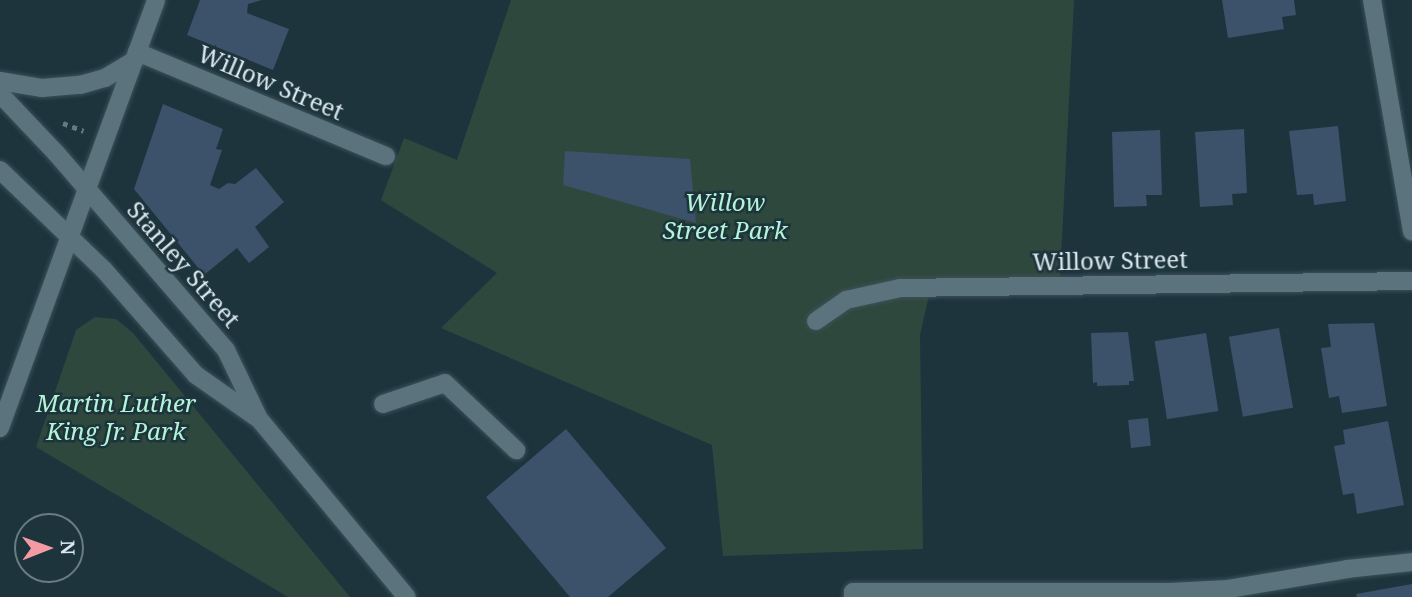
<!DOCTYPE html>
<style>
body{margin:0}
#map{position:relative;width:1412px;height:597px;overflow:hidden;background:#1d343d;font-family:"Noto Serif",serif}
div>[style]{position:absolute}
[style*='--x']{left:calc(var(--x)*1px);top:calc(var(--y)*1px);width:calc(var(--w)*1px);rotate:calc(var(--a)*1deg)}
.green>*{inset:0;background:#2f483d}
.building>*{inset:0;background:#3c516a;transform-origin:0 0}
.path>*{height:4.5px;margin-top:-2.25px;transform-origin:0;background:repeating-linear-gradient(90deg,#657980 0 5px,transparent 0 10px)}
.roads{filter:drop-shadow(0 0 2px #3c5158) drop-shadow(0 0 2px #3c5158)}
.service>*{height:18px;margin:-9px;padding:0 9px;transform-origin:9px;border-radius:9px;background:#5a737d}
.minor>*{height:18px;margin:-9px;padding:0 9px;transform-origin:9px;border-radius:9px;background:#5a737d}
.tertiary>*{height:18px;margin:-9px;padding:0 9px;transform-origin:9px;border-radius:9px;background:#5a737d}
.secondary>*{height:18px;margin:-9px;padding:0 9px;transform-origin:9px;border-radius:9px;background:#5a737d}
span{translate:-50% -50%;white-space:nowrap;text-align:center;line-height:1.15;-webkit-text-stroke:5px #1d343d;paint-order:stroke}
.street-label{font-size:24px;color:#dae8ed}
.park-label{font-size:24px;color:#b3f5d6;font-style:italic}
.north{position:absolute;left:14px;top:513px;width:70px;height:70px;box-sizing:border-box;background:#1d343d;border:2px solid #697c83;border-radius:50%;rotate:89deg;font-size:19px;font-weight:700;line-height:28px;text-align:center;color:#dae8ed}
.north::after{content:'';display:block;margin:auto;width:24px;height:32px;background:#f49aa4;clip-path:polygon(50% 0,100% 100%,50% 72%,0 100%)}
</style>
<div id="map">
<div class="green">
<div style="clip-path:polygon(511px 0,1074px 0,1060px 279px,932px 282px,920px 335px,923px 549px,723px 556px,712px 445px,441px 328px,497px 273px,381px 200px,404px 138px,457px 160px)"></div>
<div style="clip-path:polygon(95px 317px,116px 319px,133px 333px,350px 597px,288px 597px,36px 447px,76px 330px)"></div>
</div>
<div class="building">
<div style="clip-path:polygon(200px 0,262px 0,248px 4px,247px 13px,289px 29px,273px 70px,187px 35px)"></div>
<div style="clip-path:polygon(1222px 0,1294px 0,1296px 15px,1282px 17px,1284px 29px,1228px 38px)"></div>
<div style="clip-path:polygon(163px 104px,223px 129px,216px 149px,222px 150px,210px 185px,219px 189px,228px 183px,235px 184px,256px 168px,284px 202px,255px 227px,269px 247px,249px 263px,237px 248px,204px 275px,134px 189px)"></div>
<div style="clip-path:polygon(1338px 126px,1346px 201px,1314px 205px,1313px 194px,1297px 195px,1289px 131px)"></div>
<div style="clip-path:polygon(1244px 129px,1247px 193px,1232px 194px,1233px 205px,1200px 207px,1195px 132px)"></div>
<div style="clip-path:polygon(1160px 130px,1162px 195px,1146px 195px,1147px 206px,1114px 207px,1112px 132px)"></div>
<div style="clip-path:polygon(565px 151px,690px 159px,696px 223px,563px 185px)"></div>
<div style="clip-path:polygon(1374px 323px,1387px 406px,1342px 413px,1339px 396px,1329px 398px,1321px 348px,1331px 347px,1328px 324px)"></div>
<div style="left:1279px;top:328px;width:81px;height:51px;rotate:80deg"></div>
<div style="clip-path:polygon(1128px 332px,1134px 381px,1129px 381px,1129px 385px,1097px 386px,1097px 382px,1093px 383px,1091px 333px)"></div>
<div style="left:1206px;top:333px;width:79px;height:52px;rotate:81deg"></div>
<div style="left:1148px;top:418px;width:28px;height:20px;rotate:84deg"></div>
<div style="clip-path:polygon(1388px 421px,1404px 505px,1357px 514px,1354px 493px,1343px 495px,1334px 446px,1345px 444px,1343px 430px)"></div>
<div style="clip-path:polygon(566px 429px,666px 548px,608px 597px,570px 597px,486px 497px)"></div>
<div style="clip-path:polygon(1412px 584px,1412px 597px,1357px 597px,1356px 594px)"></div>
</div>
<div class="path">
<div style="--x:63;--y:123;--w:22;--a:21"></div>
</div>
<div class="roads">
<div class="service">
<div style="--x:383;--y:404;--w:65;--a:-18.7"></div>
<div style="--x:445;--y:383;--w:98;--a:43.3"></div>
<div style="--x:853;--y:597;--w:5;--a:-90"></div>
<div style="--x:853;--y:592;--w:316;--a:0"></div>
<div style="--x:1169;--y:592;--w:59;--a:-2.9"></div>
<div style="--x:1228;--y:589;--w:121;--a:-9.5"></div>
<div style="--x:1347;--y:569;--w:65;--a:-6.1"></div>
</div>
<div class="minor">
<div style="--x:1372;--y:0;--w:235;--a:80.2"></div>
<div style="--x:137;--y:52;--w:270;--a:22.7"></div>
<div style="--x:816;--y:321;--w:37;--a:-35"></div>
<div style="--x:846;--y:300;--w:55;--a:-12.5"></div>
<div style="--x:900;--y:288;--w:512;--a:-0.78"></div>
</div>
<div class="tertiary">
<div style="--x:87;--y:189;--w:201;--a:-69.9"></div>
</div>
<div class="secondary">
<div style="--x:0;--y:81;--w:43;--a:9.5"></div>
<div style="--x:42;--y:88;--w:38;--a:-5"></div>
<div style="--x:80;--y:85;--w:26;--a:-16"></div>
<div style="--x:105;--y:78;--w:35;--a:-31"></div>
<div style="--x:0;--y:94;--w:81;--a:46.5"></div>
<div style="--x:56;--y:153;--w:260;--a:49.2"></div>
<div style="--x:226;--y:350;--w:76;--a:64.4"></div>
<div style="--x:259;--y:419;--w:231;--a:50.3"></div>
<div style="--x:0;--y:170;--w:144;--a:43.9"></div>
<div style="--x:104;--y:270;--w:140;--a:48.8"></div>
<div style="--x:196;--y:375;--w:73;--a:35"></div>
<div style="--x:0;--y:428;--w:254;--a:-70"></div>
</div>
</div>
<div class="street-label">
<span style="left:271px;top:82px;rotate:23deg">Willow Street</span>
<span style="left:1110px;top:260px;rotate:-1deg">Willow Street</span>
<span style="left:184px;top:264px;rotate:49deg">Stanley Street</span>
</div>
<div class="park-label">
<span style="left:725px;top:216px">Willow<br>Street Park</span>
<span style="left:116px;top:417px">Martin Luther<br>King Jr. Park</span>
</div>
<div class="north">N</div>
</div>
